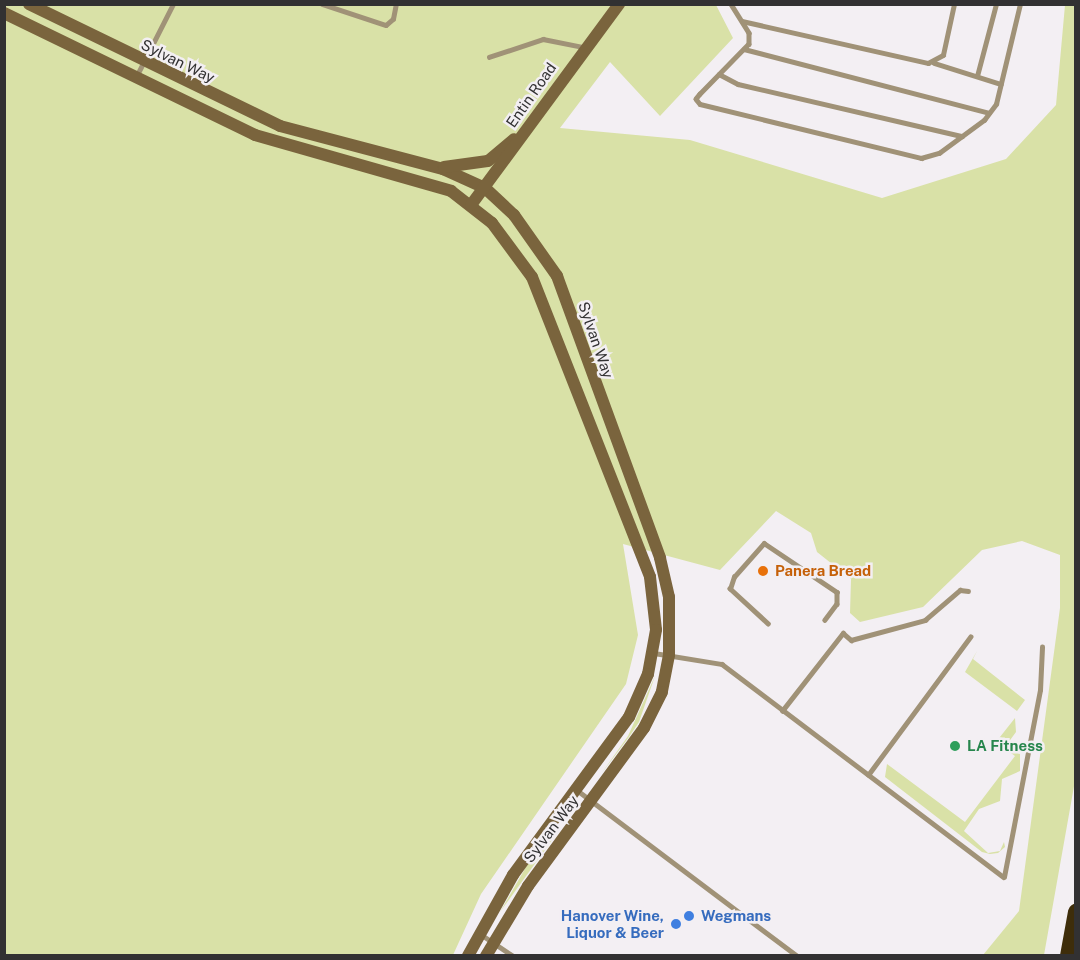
<!DOCTYPE html>
<style>
body{margin:0}
#map{position:relative;width:1080px;height:960px;overflow:hidden;background:#f3eff3;font-family:"Public Sans",sans-serif}
div>[style]{position:absolute}
[style*='--x']{left:calc(var(--x)*1px);top:calc(var(--y)*1px);width:calc(var(--w)*1px);rotate:calc(var(--a)*1deg)}
.green>*{inset:0;background:#d9e1a7}
.lane>*{height:4.5px;margin:-2.25px;padding:0 2.25px;transform-origin:2.25px;border-radius:2.25px;background:#a09277}
.secondary>*{height:12px;margin:-6px;padding:0 6px;transform-origin:6px;border-radius:6px;background:#7a643d}
.highway>*{height:16px;margin:-8px;padding:0 8px;transform-origin:8px;border-radius:8px;background:#3e2d0a}
.dots>*{width:16px;height:16px;translate:-50% -50%;box-sizing:border-box;border:3px solid #f3eff3;border-radius:50%}
span{translate:-50% -50%;white-space:nowrap;text-align:center;line-height:1.15;-webkit-text-stroke:5px #f3eff3;paint-order:stroke}
.street-label{font-size:15px;color:#323132}
.food-label{font-size:15px;color:#c56008;font-weight:700}
.left{translate:0 -50%;text-align:left}
.leisure-label{font-size:15px;color:#27864d;font-weight:700}
.shop-label{font-size:15px;color:#366cbe;font-weight:700}
.right{translate:-100% -50%;text-align:right}
.frame{position:absolute;inset:0;border:6px solid #323132;pointer-events:none}
</style>
<div id="map">
<div class="green">
<div style="clip-path:polygon(5px 5px,716px 5px,733px 38px,660px 116px,610px 62px,560px 128px,690px 140px,882px 198px,1006px 159px,1056px 105px,1065px 5px,1075px 5px,1076px 775px,1044px 955px,983px 955px,1019px 911px,1060px 608px,1060px 555px,1022px 541px,982px 550px,923px 607px,860px 622px,850px 613px,851px 579px,817px 552px,811px 533px,776px 511px,720px 570px,623px 544px,638px 635px,626px 684px,481px 894px,453px 955px,5px 955px)"></div>
<div style="clip-path:polygon(977px 651px,973px 659px,1025px 700px,1017px 711px,965px 672px)"></div>
<div style="clip-path:polygon(655px 676px,639px 722px,629px 737px,601px 774px,628px 736px)"></div>
<div style="clip-path:polygon(1015px 718px,1016px 732px,1005px 747px,1020px 754px,1020px 771px,1002px 779px,1000px 801px,979px 809px,964px 831px,988px 853px,1000px 851px,1004px 842px,1005px 847px,998px 853px,990px 854px,982px 852px,885px 777px,887px 764px,965px 822px,1015px 756px,996px 742px)"></div>
<div style="clip-path:polygon(558px 825px,560px 829px,500px 912px,530px 860px)"></div>
</div>
<div class="lane">
<div style="--x:322;--y:4;--w:67;--a:18.2"></div>
<div style="--x:386;--y:25;--w:9;--a:-41"></div>
<div style="--x:393;--y:19;--w:15;--a:-79"></div>
<div style="--x:731;--y:4;--w:34;--a:58"></div>
<div style="--x:749;--y:33;--w:11;--a:90"></div>
<div style="--x:749;--y:44;--w:70;--a:134.4"></div>
<div style="--x:700;--y:94;--w:6;--a:129"></div>
<div style="--x:696;--y:99;--w:6;--a:51"></div>
<div style="--x:700;--y:104;--w:228;--a:13.7"></div>
<div style="--x:921;--y:158;--w:19;--a:-16"></div>
<div style="--x:939;--y:153;--w:56;--a:-36.3"></div>
<div style="--x:984;--y:120;--w:20;--a:-53"></div>
<div style="--x:996;--y:104;--w:103;--a:-76.5"></div>
<div style="--x:742;--y:21;--w:191;--a:12.7"></div>
<div style="--x:928;--y:63;--w:17;--a:-28"></div>
<div style="--x:943;--y:55;--w:52;--a:-77.8"></div>
<div style="--x:744;--y:49;--w:253;--a:14.6"></div>
<div style="--x:489;--y:57;--w:57;--a:-18.4"></div>
<div style="--x:543;--y:39;--w:41;--a:11.3"></div>
<div style="--x:934;--y:63;--w:70;--a:17.4"></div>
<div style="--x:719;--y:74;--w:21;--a:28"></div>
<div style="--x:738;--y:84;--w:230;--a:13.1"></div>
<div style="--x:137;--y:75;--w:80;--a:-63.1"></div>
<div style="--x:977;--y:76;--w:74;--a:-75.2"></div>
<div style="--x:768;--y:624;--w:52;--a:-137.4"></div>
<div style="--x:730;--y:589;--w:13;--a:-72"></div>
<div style="--x:734;--y:577;--w:45;--a:-48.6"></div>
<div style="--x:764;--y:543;--w:88;--a:33.9"></div>
<div style="--x:837;--y:592;--w:12;--a:90"></div>
<div style="--x:837;--y:604;--w:20;--a:127"></div>
<div style="--x:654;--y:653;--w:69;--a:9.2"></div>
<div style="--x:722;--y:664;--w:353;--a:37.1"></div>
<div style="--x:1004;--y:877;--w:190;--a:-79.1"></div>
<div style="--x:1040;--y:690;--w:43;--a:-87.3"></div>
<div style="--x:782;--y:711;--w:99;--a:-52"></div>
<div style="--x:843;--y:633;--w:11;--a:41"></div>
<div style="--x:851;--y:640;--w:77;--a:-15.1"></div>
<div style="--x:925;--y:620;--w:46;--a:-40.6"></div>
<div style="--x:960;--y:590;--w:8;--a:7"></div>
<div style="--x:868;--y:775;--w:172;--a:-53.5"></div>
<div style="--x:577;--y:790;--w:276;--a:37"></div>
<div style="--x:482;--y:935;--w:37;--a:34"></div>
</div>
<div class="secondary">
<div style="--x:29;--y:4;--w:279;--a:25.9"></div>
<div style="--x:280;--y:126;--w:169;--a:14.8"></div>
<div style="--x:443;--y:169;--w:46;--a:24.3"></div>
<div style="--x:485;--y:188;--w:40;--a:43"></div>
<div style="--x:514;--y:215;--w:75;--a:54.8"></div>
<div style="--x:557;--y:276;--w:300;--a:69.9"></div>
<div style="--x:660;--y:558;--w:40;--a:77"></div>
<div style="--x:669;--y:597;--w:58;--a:90"></div>
<div style="--x:669;--y:655;--w:38;--a:101"></div>
<div style="--x:662;--y:692;--w:40;--a:116.6"></div>
<div style="--x:644;--y:728;--w:196;--a:126.3"></div>
<div style="--x:528;--y:886;--w:82;--a:121"></div>
<div style="--x:4;--y:13;--w:279;--a:25.9"></div>
<div style="--x:255;--y:135;--w:204;--a:15.9"></div>
<div style="--x:451;--y:191;--w:52;--a:38"></div>
<div style="--x:492;--y:223;--w:67;--a:53.5"></div>
<div style="--x:532;--y:277;--w:322;--a:68.5"></div>
<div style="--x:650;--y:577;--w:53;--a:83.5"></div>
<div style="--x:656;--y:630;--w:45;--a:100.3"></div>
<div style="--x:648;--y:674;--w:47;--a:113.8"></div>
<div style="--x:629;--y:717;--w:196;--a:126.3"></div>
<div style="--x:513;--y:875;--w:93;--a:119.1"></div>
<div style="--x:444;--y:167;--w:44;--a:-7.8"></div>
<div style="--x:488;--y:161;--w:34;--a:-40"></div>
<div style="--x:471;--y:205;--w:250;--a:-53.6"></div>
</div>
<div class="highway">
<div style="--x:1068;--y:956;--w:45;--a:-79.7"></div>
</div>
<div class="dots">
<div style="left:763px;top:571px;background:#e8710a"></div>
<div style="left:955px;top:746px;background:#2e9e5b"></div>
<div style="left:689px;top:916px;background:#3f7fe0"></div>
<div style="left:676px;top:924px;background:#3f7fe0"></div>
</div>
<div class="street-label">
<span style="left:178px;top:61px;rotate:26deg">Sylvan Way</span>
<span style="left:531px;top:95px;rotate:-55deg">Entin Road</span>
<span style="left:596px;top:340px;rotate:71deg">Sylvan Way</span>
<span style="left:551px;top:829px;rotate:-53deg">Sylvan Way</span>
</div>
<div class="food-label">
<span class="left" style="left:775px;top:571px">Panera Bread</span>
</div>
<div class="leisure-label">
<span class="left" style="left:967px;top:746px">LA Fitness</span>
</div>
<div class="shop-label">
<span class="right" style="left:664px;top:924px">Hanover Wine,<br>Liquor &amp; Beer</span>
<span class="left" style="left:701px;top:916px">Wegmans</span>
</div>
<div class="frame"></div>
</div>
